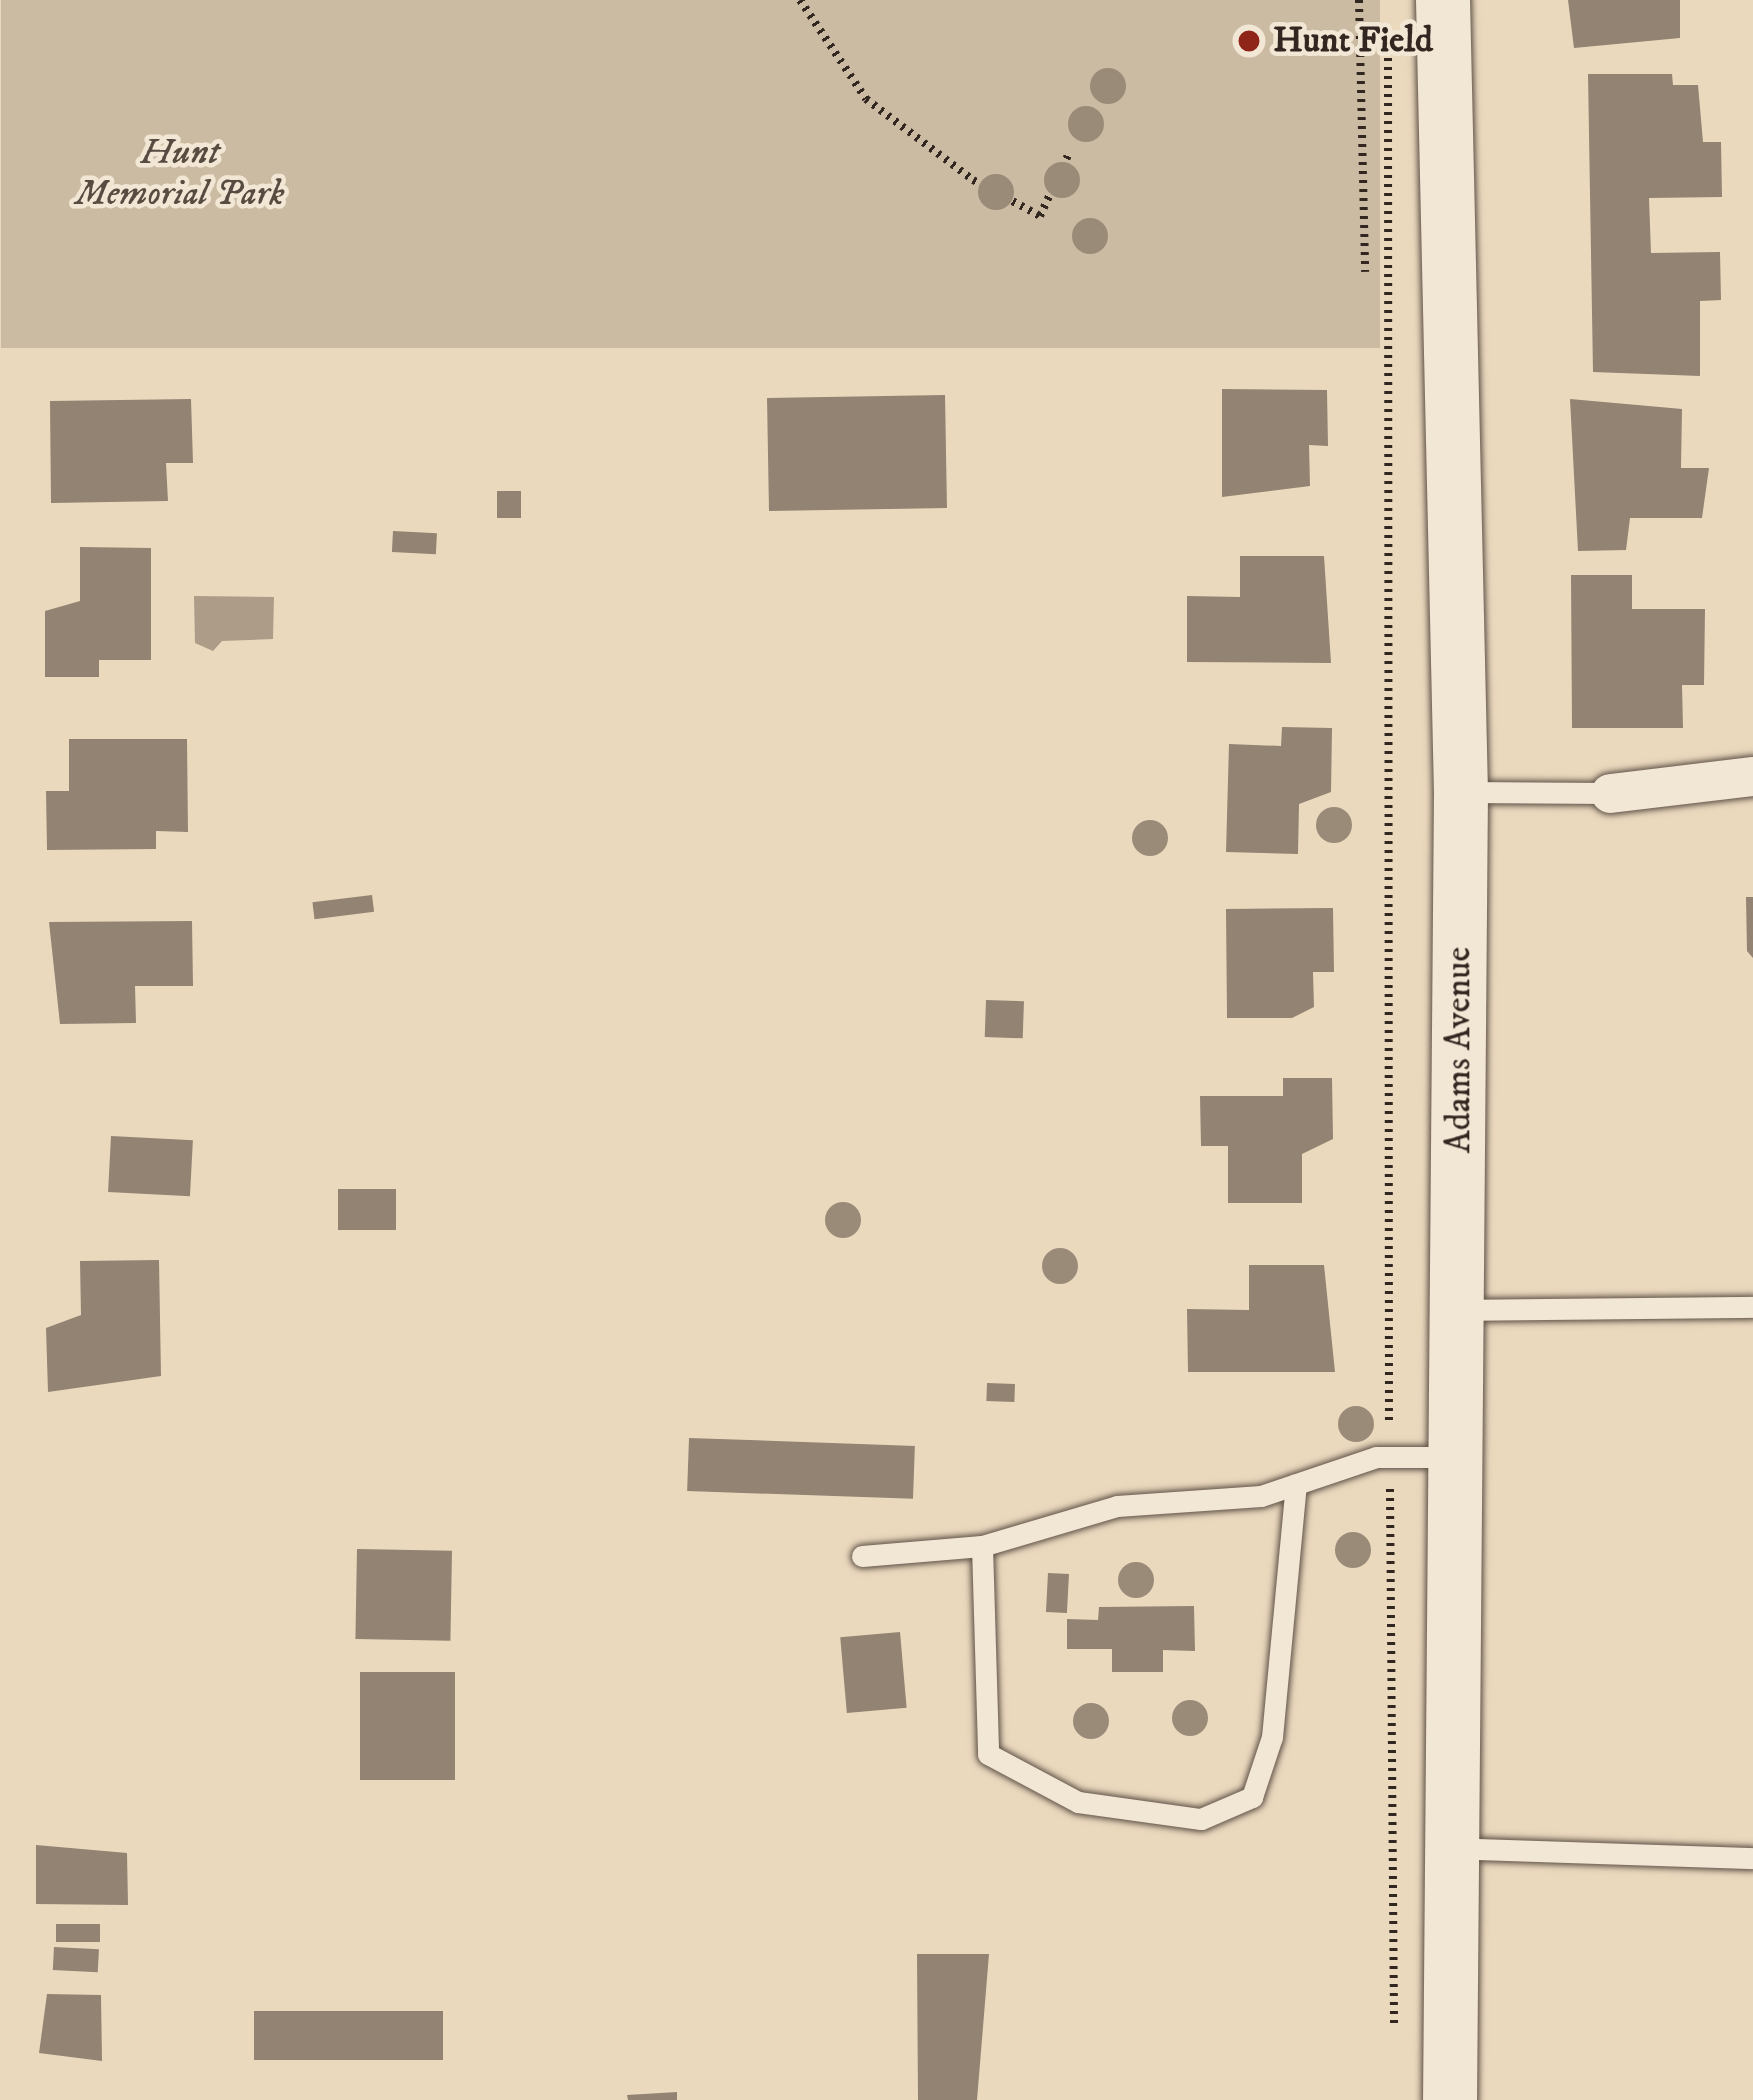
<!DOCTYPE html>
<style>
body{margin:0}
#map{position:relative;width:1753px;height:2100px;overflow:hidden;background:#ebd9be;font-family:"IM FELL DW Pica",serif}
div>[style]{position:absolute}
[style*='--x']{left:calc(var(--x)*1px);top:calc(var(--y)*1px);width:calc(var(--w)*1px);rotate:calc(var(--a)*1deg)}
.green>*{inset:0;background:#ccbba3;transform-origin:0 0}
.water>*{inset:0;background:#ac9c88}
.building>*{inset:0;background:#928372;transform-origin:0 0}
.path>*{height:8px;margin-top:-4px;transform-origin:0;background:repeating-linear-gradient(90deg,#322620 0 3px,transparent 0 9px)}
.roads{filter:drop-shadow(0 0 3px #605348) drop-shadow(0 0 3px #605348)}
.lane>*{height:21px;margin:-10.5px;padding:0 10.5px;transform-origin:10.5px;border-radius:10.5px;background:#f2e6d5}
.street>*{height:39px;margin:-19.5px;padding:0 19.5px;transform-origin:19.5px;border-radius:19.5px;background:#f2e6d5}
.secondary>*{height:54px;margin:-27px;padding:0 27px;transform-origin:27px;border-radius:27px;background:#f2e6d5}
.trees>*{width:36px;height:36px;margin:-18px;border-radius:50%;background:#9a8b79}
.dots>*{width:33px;height:33px;translate:-50% -50%;box-sizing:border-box;border:6px solid #f2e6d5;border-radius:50%}
span{translate:-50% -50%;white-space:nowrap;text-align:center;line-height:1.15;-webkit-text-stroke:9px #f2e6d5;paint-order:stroke}
.poi-label{font-size:36px;color:#322620;font-weight:700}
.left{translate:0 -50%;text-align:left}
.park-label{font-size:36px;color:#584b41;font-style:italic}
.street-label{font-size:36px;color:#322620}
</style>
<div id="map">
<div class="green">
<div style="left:1px;top:0;width:1379px;height:348px"></div>
</div>
<div class="water">
<div style="clip-path:polygon(194px 596px,274px 597px,273px 639px,222px 641px,213px 651px,195px 643px)"></div>
</div>
<div class="building">
<div style="clip-path:polygon(1568px 0,1680px 0,1680px 38px,1574px 48px)"></div>
<div style="clip-path:polygon(1588px 74px,1672px 74px,1673px 85px,1698px 85px,1703px 142px,1721px 142px,1722px 197px,1649px 198px,1651px 253px,1720px 252px,1721px 300px,1700px 301px,1700px 376px,1593px 372px)"></div>
<div style="clip-path:polygon(1222px 389px,1327px 390px,1328px 446px,1309px 445px,1310px 486px,1222px 497px)"></div>
<div style="left:945px;top:395px;width:113px;height:178px;rotate:89deg"></div>
<div style="clip-path:polygon(191px 399px,193px 463px,166px 463px,168px 501px,51px 503px,50px 401px)"></div>
<div style="clip-path:polygon(1570px 399px,1682px 409px,1681px 468px,1709px 468px,1702px 518px,1630px 518px,1626px 550px,1578px 551px)"></div>
<div style="left:497px;top:491px;width:24px;height:27px"></div>
<div style="left:393px;top:531px;width:44px;height:21px;rotate:3deg"></div>
<div style="clip-path:polygon(80px 547px,151px 548px,151px 660px,99px 660px,99px 677px,45px 677px,45px 611px,80px 601px)"></div>
<div style="clip-path:polygon(1240px 556px,1324px 556px,1331px 663px,1187px 662px,1187px 596px,1240px 597px)"></div>
<div style="clip-path:polygon(1571px 575px,1632px 575px,1632px 609px,1705px 609px,1704px 685px,1682px 685px,1683px 728px,1572px 728px)"></div>
<div style="clip-path:polygon(1282px 727px,1332px 728px,1331px 792px,1299px 804px,1298px 854px,1226px 852px,1229px 744px,1281px 746px)"></div>
<div style="clip-path:polygon(69px 739px,187px 739px,188px 832px,156px 831px,156px 849px,47px 850px,46px 791px,69px 791px)"></div>
<div style="left:372px;top:895px;width:17px;height:60px;rotate:83deg"></div>
<div style="clip-path:polygon(1746px 897px,1753px 897px,1753px 958px,1747px 951px)"></div>
<div style="clip-path:polygon(1333px 908px,1334px 972px,1313px 972px,1314px 1007px,1292px 1018px,1227px 1018px,1226px 909px)"></div>
<div style="clip-path:polygon(192px 921px,193px 986px,135px 986px,136px 1023px,60px 1024px,49px 922px)"></div>
<div style="left:986px;top:1000px;width:38px;height:37px;rotate:2deg"></div>
<div style="clip-path:polygon(1283px 1078px,1332px 1078px,1333px 1139px,1302px 1154px,1302px 1203px,1228px 1203px,1228px 1146px,1201px 1146px,1200px 1096px,1283px 1096px)"></div>
<div style="left:111px;top:1136px;width:82px;height:56px;rotate:3deg"></div>
<div style="left:396px;top:1189px;width:41px;height:58px;rotate:90deg"></div>
<div style="clip-path:polygon(159px 1260px,161px 1376px,48px 1392px,46px 1328px,81px 1315px,80px 1261px)"></div>
<div style="clip-path:polygon(1249px 1265px,1324px 1265px,1335px 1372px,1188px 1372px,1187px 1309px,1249px 1310px)"></div>
<div style="left:987px;top:1383px;width:28px;height:18px;rotate:2deg"></div>
<div style="left:689px;top:1438px;width:226px;height:53px;rotate:2deg"></div>
<div style="left:357px;top:1549px;width:95px;height:90px;rotate:1deg"></div>
<div style="left:1048px;top:1573px;width:21px;height:39px;rotate:3deg"></div>
<div style="clip-path:polygon(1194px 1606px,1195px 1651px,1163px 1650px,1163px 1672px,1112px 1672px,1112px 1649px,1067px 1649px,1067px 1619px,1098px 1620px,1099px 1607px)"></div>
<div style="left:900px;top:1632px;width:76px;height:60px;rotate:85deg"></div>
<div style="left:360px;top:1672px;width:95px;height:108px"></div>
<div style="clip-path:polygon(36px 1845px,127px 1853px,128px 1905px,36px 1904px)"></div>
<div style="left:100px;top:1924px;width:18px;height:44px;rotate:90deg"></div>
<div style="left:54px;top:1947px;width:45px;height:23px;rotate:3deg"></div>
<div style="clip-path:polygon(917px 1954px,989px 1954px,977px 2100px,918px 2100px)"></div>
<div style="clip-path:polygon(47px 1994px,101px 1995px,102px 2061px,39px 2053px)"></div>
<div style="left:254px;top:2011px;width:189px;height:49px"></div>
<div style="clip-path:polygon(677px 2092px,677px 2100px,628px 2100px,627px 2095px)"></div>
</div>
<div class="path">
<div style="--x:800;--y:0;--w:119;--a:56.3"></div>
<div style="--x:866;--y:99;--w:134;--a:37.1"></div>
<div style="--x:973;--y:180;--w:76;--a:28.2"></div>
<div style="--x:1040;--y:216;--w:69;--a:-65.3"></div>
<div style="--x:1359;--y:0;--w:272;--a:88.7"></div>
<div style="--x:1388;--y:49;--w:1377;--a:89.96"></div>
<div style="--x:1390;--y:1489;--w:537;--a:89.57"></div>
</div>
<div class="roads">
<div class="lane">
<div style="--x:1462;--y:792;--w:148;--a:0.4"></div>
<div style="--x:1460;--y:1310;--w:293;--a:-0.6"></div>
<div style="--x:982;--y:1546;--w:208;--a:88.3"></div>
<div style="--x:988;--y:1754;--w:102;--a:28.1"></div>
<div style="--x:1078;--y:1802;--w:124;--a:7.9"></div>
<div style="--x:1201;--y:1819;--w:56;--a:-23.3"></div>
<div style="--x:1252;--y:1797;--w:63;--a:-71.6"></div>
<div style="--x:1272;--y:1737;--w:254;--a:-84.6"></div>
<div style="--x:862;--y:1556;--w:120;--a:-4.8"></div>
<div style="--x:982;--y:1546;--w:141;--a:-16.5"></div>
<div style="--x:1117;--y:1506;--w:144;--a:-4"></div>
<div style="--x:1261;--y:1496;--w:121;--a:-18.7"></div>
<div style="--x:1376;--y:1457;--w:80;--a:0"></div>
<div style="--x:1450;--y:1848;--w:303;--a:1.9"></div>
</div>
<div class="street">
<div style="--x:1610;--y:793;--w:144;--a:-6.8"></div>
</div>
<div class="secondary">
<div style="--x:1443;--y:0;--w:792;--a:88.7"></div>
<div style="--x:1461;--y:792;--w:1308;--a:90.48"></div>
</div>
</div>
<div class="trees">
<div style="left:1108px;top:86px"></div>
<div style="left:1086px;top:124px"></div>
<div style="left:1062px;top:180px"></div>
<div style="left:996px;top:192px"></div>
<div style="left:1090px;top:236px"></div>
<div style="left:1334px;top:825px"></div>
<div style="left:1150px;top:838px"></div>
<div style="left:843px;top:1220px"></div>
<div style="left:1060px;top:1266px"></div>
<div style="left:1356px;top:1424px"></div>
<div style="left:1353px;top:1550px"></div>
<div style="left:1136px;top:1580px"></div>
<div style="left:1190px;top:1718px"></div>
<div style="left:1091px;top:1721px"></div>
</div>
<div class="dots">
<div style="left:1249px;top:41px;background:#8f2418"></div>
</div>
<div class="poi-label">
<span class="left" style="left:1273px;top:41px">Hunt Field</span>
</div>
<div class="park-label">
<span style="left:180px;top:173px">Hunt<br>Memorial Park</span>
</div>
<div class="street-label">
<span style="left:1459px;top:1050px;rotate:-90deg">Adams Avenue</span>
</div>
</div>
